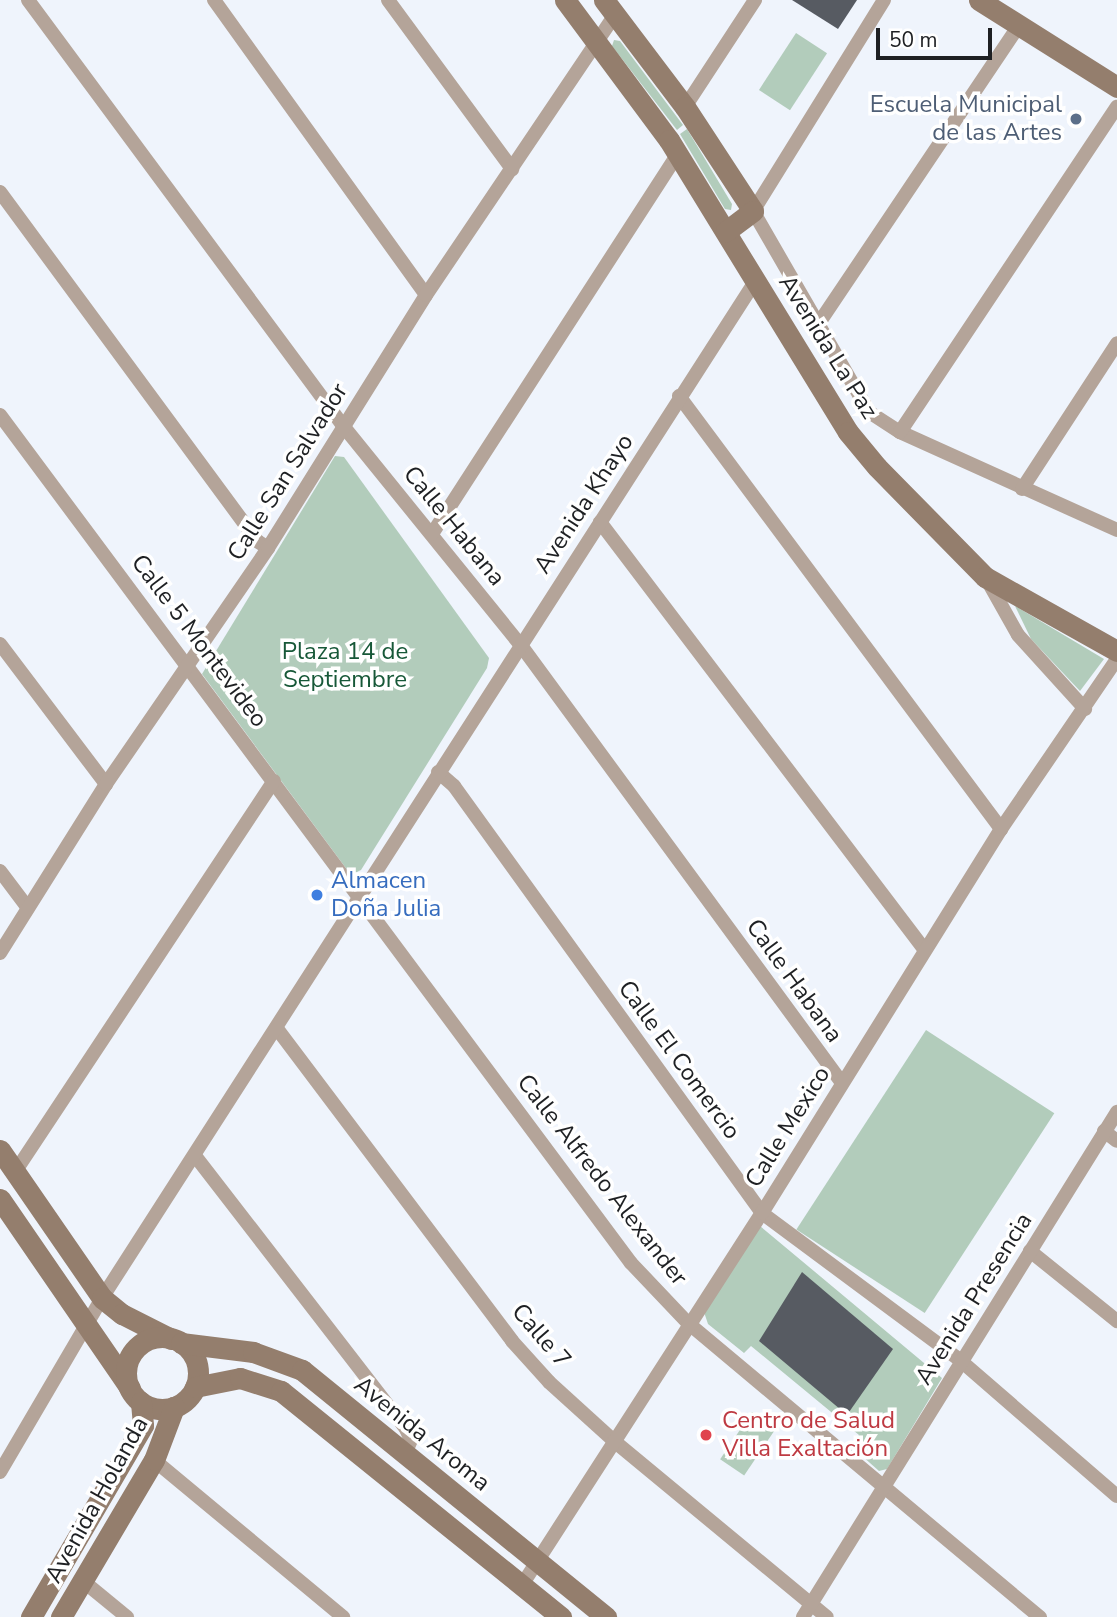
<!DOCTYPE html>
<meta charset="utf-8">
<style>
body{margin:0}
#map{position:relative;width:1117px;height:1617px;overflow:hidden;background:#eff4fc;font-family:"Nunito Sans",sans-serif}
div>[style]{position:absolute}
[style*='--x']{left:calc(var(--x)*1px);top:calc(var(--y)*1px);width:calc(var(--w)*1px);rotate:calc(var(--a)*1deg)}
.green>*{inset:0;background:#b2ccbb;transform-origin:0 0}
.building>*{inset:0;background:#575b62}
.street>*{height:14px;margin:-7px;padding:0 7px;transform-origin:7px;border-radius:7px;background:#b4a499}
.secondary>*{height:21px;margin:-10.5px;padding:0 10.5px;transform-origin:10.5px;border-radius:10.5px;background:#947e6d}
.secondary>.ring{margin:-10.5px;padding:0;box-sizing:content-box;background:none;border:21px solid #947e6d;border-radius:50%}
.dots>*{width:19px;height:19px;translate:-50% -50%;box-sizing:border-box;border:4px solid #fff;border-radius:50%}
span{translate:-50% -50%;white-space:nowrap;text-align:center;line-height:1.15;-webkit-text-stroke:7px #fff;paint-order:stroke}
.service-label{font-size:24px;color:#4e5e75}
.right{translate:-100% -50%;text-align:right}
.street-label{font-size:24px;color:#1e2023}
.park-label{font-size:24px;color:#175838}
.shop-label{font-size:24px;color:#366cbe}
.left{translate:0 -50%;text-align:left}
.health-label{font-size:24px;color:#be3a42}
.scale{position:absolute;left:876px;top:28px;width:116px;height:32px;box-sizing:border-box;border:4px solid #1e2023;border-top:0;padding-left:9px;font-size:21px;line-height:24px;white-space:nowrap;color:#1e2023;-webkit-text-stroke:5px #fff;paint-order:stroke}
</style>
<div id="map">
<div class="green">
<div style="left:796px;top:33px;width:37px;height:68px;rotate:33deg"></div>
<div style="clip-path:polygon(614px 40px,620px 41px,683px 125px,677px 130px,612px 46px)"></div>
<div style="clip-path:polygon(687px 129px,732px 204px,731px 210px,725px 209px,680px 134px)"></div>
<div style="clip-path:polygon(335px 456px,344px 457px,489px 658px,487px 668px,361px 870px,351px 875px,202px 674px)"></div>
<div style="clip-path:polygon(1015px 606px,1104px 659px,1080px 691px,1031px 639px)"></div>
<div style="left:926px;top:1030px;width:153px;height:238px;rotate:33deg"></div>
<div style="clip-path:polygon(760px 1226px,942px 1378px,887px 1469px,879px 1471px,852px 1447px,859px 1435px,751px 1346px,744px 1353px,708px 1324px,704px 1312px)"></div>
<div style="left:752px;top:1412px;width:29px;height:57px;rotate:34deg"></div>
</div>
<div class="building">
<div style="clip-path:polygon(792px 0,857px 0,838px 29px)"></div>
<div style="clip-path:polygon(802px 1272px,893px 1349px,847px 1415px,759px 1341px)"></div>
</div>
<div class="street">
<div style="--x:28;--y:0;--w:531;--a:53.5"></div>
<div style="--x:344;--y:427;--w:279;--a:51"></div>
<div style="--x:520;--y:644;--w:544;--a:53.74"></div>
<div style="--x:214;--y:0;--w:363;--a:54.3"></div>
<div style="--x:388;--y:0;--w:210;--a:53.7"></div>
<div style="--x:884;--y:0;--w:248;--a:121.8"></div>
<div style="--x:753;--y:211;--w:232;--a:60"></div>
<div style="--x:869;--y:412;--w:37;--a:33"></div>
<div style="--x:900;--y:432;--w:238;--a:24.3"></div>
<div style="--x:685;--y:107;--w:128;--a:-56.8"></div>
<div style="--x:0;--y:192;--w:433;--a:53.6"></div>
<div style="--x:257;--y:541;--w:13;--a:32"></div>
<div style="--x:819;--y:323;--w:359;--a:-56.1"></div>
<div style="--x:679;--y:396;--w:540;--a:53.36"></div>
<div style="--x:0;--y:415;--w:1057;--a:53.35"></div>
<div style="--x:631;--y:1263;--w:83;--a:46.5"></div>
<div style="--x:688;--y:1323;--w:459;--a:39.9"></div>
<div style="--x:900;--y:432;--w:391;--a:-56.3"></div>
<div style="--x:1022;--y:489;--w:174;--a:-56.9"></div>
<div style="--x:600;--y:522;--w:536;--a:52.81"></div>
<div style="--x:432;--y:534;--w:453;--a:-57.1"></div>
<div style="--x:986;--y:578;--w:65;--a:60.7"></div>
<div style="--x:1018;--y:635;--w:100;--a:47.8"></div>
<div style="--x:0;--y:644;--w:176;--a:52.9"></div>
<div style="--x:438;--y:772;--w:21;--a:41"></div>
<div style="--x:454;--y:786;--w:526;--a:54.2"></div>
<div style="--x:762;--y:1213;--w:248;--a:36.6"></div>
<div style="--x:961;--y:1361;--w:206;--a:40.9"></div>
<div style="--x:0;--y:871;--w:46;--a:52.9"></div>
<div style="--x:0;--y:953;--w:199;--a:-57.9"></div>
<div style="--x:106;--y:784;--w:286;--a:-55.5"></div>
<div style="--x:268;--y:548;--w:298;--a:-58"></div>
<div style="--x:426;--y:295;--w:338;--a:-56"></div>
<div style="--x:278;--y:1030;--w:389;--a:53"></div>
<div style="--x:512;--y:1341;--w:55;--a:47.9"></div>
<div style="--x:549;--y:1382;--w:88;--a:42.2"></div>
<div style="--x:614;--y:1441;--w:276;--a:39.6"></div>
<div style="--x:1104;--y:1131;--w:16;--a:38"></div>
<div style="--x:196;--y:1157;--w:344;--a:52.3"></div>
<div style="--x:406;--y:1429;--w:12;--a:66"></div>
<div style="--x:411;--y:1440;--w:15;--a:113"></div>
<div style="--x:15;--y:1172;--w:469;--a:-56.5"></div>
<div style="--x:1030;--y:1251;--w:112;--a:38.8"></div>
<div style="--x:154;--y:1460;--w:246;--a:39.7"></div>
<div style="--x:0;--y:1472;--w:202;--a:-59.6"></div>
<div style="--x:102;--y:1298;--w:1210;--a:-57.28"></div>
<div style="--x:83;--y:1581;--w:57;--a:39.3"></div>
<div style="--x:522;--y:1585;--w:443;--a:-57.2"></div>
<div style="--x:762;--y:1213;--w:452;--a:-58.1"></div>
<div style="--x:1001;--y:829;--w:206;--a:-55.7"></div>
<div style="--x:803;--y:1617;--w:595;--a:-58.13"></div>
</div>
<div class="secondary">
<div style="--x:565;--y:0;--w:174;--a:53.4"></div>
<div style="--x:669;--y:140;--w:342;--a:58.5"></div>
<div style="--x:848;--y:432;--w:45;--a:50.4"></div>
<div style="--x:877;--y:467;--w:154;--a:45.5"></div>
<div style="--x:985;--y:577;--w:151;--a:29.3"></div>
<div style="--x:604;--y:0;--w:134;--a:52.9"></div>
<div style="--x:685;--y:107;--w:124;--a:56.8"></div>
<div style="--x:753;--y:211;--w:34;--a:143"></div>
<div style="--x:979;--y:0;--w:163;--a:32.2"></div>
<div style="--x:0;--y:1150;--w:180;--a:55.4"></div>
<div style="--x:102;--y:1298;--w:26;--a:39"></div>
<div style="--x:122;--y:1314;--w:55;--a:27"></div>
<div style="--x:0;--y:1199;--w:229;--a:55.5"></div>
<div class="ring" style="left:126px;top:1337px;width:51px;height:51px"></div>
<div style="--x:181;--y:1343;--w:73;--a:7.1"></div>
<div style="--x:253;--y:1352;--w:52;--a:20.2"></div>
<div style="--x:302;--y:1370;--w:392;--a:39.1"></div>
<div style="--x:195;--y:1387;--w:46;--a:-11.3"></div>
<div style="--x:240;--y:1378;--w:43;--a:17.6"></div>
<div style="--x:281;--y:1391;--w:360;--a:38.9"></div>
<div style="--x:31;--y:1617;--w:222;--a:-59.7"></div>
<div style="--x:143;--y:1425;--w:23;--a:-95"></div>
<div style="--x:61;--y:1617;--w:182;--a:-59.4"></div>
<div style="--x:154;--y:1460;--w:57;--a:-69.3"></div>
</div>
<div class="dots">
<div style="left:1076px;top:119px;background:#5c6f8a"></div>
<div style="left:317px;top:895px;background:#3f7fe0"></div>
<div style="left:706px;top:1435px;background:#e0444e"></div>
</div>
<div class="service-label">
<span class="right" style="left:1062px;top:119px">Escuela Municipal<br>de las Artes</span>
</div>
<div class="street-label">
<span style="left:828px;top:347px;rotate:58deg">Avenida La Paz</span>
<span style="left:288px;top:472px;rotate:-58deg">Calle San Salvador</span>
<span style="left:584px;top:504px;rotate:-57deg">Avenida Khayo</span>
<span style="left:454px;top:526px;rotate:51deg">Calle Habana</span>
<span style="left:199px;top:641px;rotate:53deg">Calle 5 Montevideo</span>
<span style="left:794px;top:981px;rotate:54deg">Calle Habana</span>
<span style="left:679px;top:1060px;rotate:54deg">Calle El Comercio</span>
<span style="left:788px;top:1127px;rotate:-58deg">Calle Mexico</span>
<span style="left:602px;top:1180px;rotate:52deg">Calle Alfredo Alexander</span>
<span style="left:974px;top:1299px;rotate:-58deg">Avenida Presencia</span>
<span style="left:541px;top:1336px;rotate:49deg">Calle 7</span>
<span style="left:422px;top:1434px;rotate:39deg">Avenida Aroma</span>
<span style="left:97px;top:1500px;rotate:-61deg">Avenida Holanda</span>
</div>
<div class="park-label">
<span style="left:345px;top:666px">Plaza 14 de<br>Septiembre</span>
</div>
<div class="shop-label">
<span class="left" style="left:331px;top:895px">Almacen<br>Doña Julia</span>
</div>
<div class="health-label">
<span class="left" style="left:722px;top:1435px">Centro de Salud<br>Villa Exaltación</span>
</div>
<div class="scale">50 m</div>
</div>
